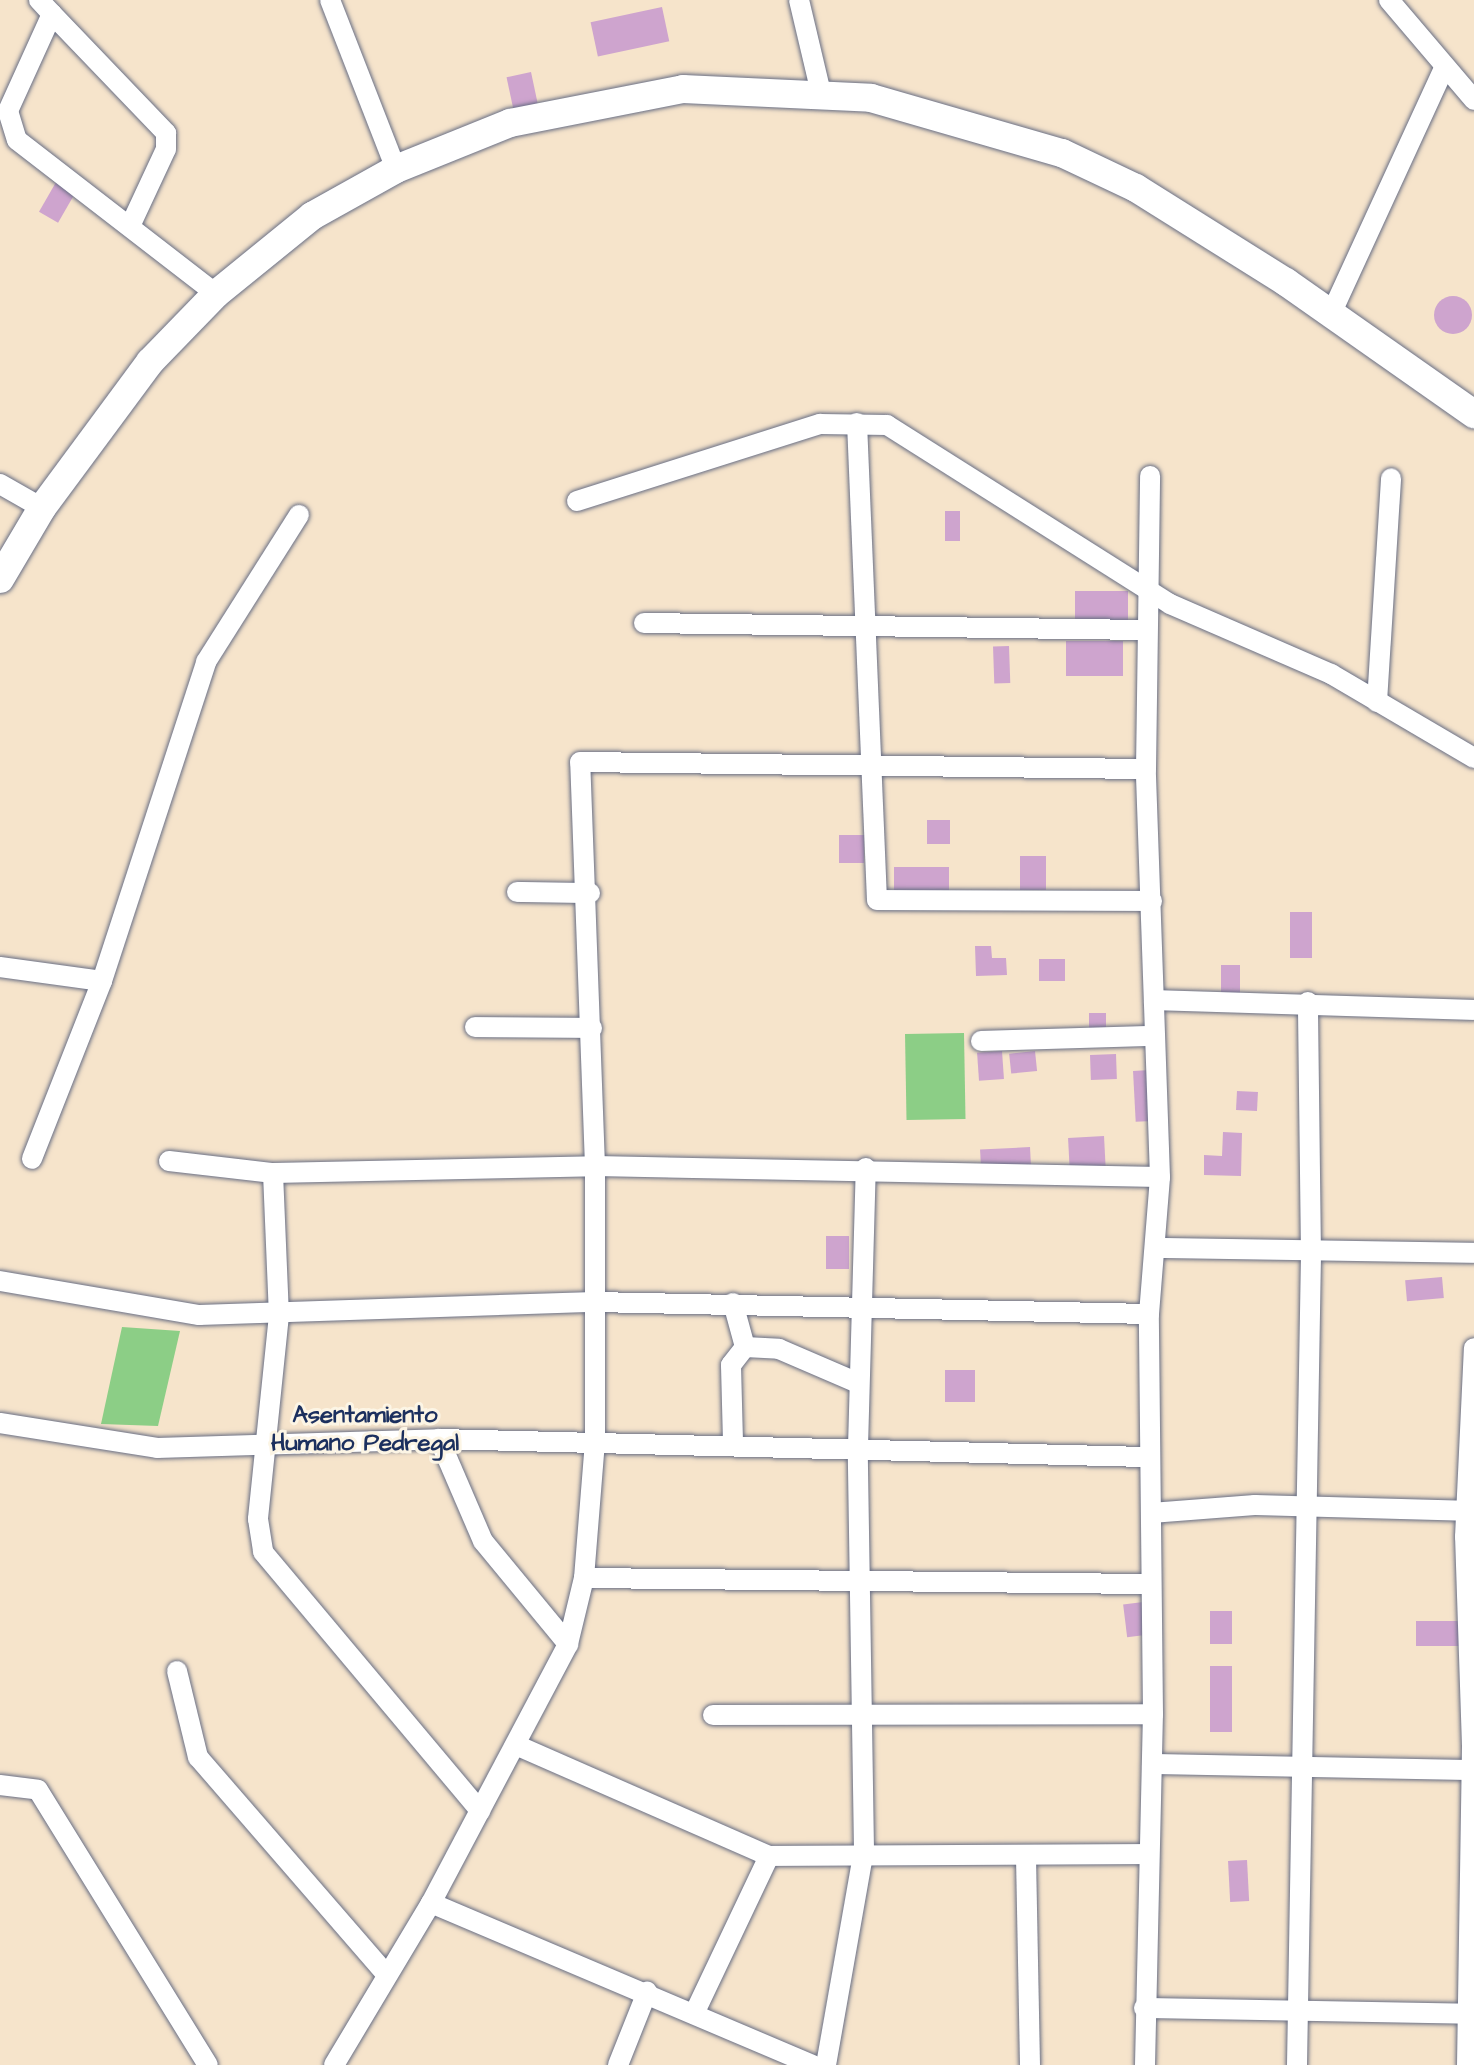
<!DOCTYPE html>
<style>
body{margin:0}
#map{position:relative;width:1474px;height:2065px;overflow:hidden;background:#f6e4cb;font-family:"Architects Daughter",sans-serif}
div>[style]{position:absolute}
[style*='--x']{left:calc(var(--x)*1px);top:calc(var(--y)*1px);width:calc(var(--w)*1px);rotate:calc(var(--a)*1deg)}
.green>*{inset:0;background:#8cce86;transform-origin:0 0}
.building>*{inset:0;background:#cea4ce;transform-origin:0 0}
.round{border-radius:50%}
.roads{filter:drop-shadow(0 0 2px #686e84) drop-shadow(0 0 2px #686e84)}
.minor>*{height:20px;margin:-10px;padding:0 10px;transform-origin:10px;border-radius:10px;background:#fff}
.highway>*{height:28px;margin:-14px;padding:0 14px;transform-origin:14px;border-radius:14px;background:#fff}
span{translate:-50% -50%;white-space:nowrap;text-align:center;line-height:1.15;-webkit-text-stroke:6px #fcf5e5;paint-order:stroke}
.neighbourhood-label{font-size:24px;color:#1b2f5e;font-weight:700}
</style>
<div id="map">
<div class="green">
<div style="left:964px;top:1033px;width:86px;height:59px;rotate:89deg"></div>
<div style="clip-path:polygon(122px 1327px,180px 1331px,158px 1426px,101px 1424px)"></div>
</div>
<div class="building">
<div style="left:662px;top:7px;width:35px;height:73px;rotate:78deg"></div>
<div style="left:531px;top:72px;width:38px;height:25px;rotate:78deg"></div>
<div style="left:59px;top:177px;width:22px;height:40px;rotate:30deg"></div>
<div class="round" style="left:1434px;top:296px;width:38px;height:38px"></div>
<div style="left:945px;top:511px;width:15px;height:30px"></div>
<div style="left:1075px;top:591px;width:53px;height:30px"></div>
<div style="left:1123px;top:641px;width:35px;height:57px;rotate:90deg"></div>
<div style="left:1009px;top:646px;width:37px;height:16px;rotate:88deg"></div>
<div style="left:950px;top:820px;width:24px;height:23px;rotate:90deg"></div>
<div style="left:839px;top:835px;width:25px;height:28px"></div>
<div style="left:1020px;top:856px;width:26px;height:34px"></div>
<div style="left:894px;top:867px;width:55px;height:32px"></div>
<div style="left:1290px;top:912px;width:22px;height:46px"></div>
<div style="clip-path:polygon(975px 946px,991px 946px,992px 958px,1006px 958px,1007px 975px,976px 976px)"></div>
<div style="left:1039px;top:959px;width:26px;height:22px"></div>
<div style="left:1221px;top:965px;width:19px;height:33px"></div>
<div style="left:1089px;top:1013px;width:17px;height:23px"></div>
<div style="left:1002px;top:1051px;width:28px;height:25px;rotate:86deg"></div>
<div style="left:1035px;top:1051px;width:20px;height:26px;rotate:84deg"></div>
<div style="left:1116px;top:1054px;width:25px;height:26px;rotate:88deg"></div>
<div style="left:1150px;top:1070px;width:51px;height:17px;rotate:87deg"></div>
<div style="left:1237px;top:1091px;width:21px;height:19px;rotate:3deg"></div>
<div style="clip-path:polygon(1223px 1132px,1242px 1133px,1241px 1176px,1204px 1175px,1204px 1155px,1222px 1156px)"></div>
<div style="left:1104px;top:1136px;width:35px;height:36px;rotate:87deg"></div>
<div style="left:1030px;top:1147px;width:20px;height:50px;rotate:87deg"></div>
<div style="left:826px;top:1236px;width:23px;height:33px"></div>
<div style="left:1442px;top:1277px;width:21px;height:37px;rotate:85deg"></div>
<div style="left:945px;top:1370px;width:30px;height:32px"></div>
<div style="left:1143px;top:1602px;width:33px;height:20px;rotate:83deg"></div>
<div style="left:1210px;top:1611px;width:22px;height:33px"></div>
<div style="left:1416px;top:1621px;width:45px;height:25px"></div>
<div style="left:1210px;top:1666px;width:22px;height:66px"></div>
<div style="left:1247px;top:1860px;width:41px;height:19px;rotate:87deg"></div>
</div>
<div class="roads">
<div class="minor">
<div style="--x:39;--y:0;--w:19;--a:47"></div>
<div style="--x:52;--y:14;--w:107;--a:114.4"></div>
<div style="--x:8;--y:111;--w:30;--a:73"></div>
<div style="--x:17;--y:140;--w:252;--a:37.7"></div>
<div style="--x:330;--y:0;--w:181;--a:68.7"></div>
<div style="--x:799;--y:0;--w:96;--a:76.7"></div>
<div style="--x:1389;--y:0;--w:131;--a:49.6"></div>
<div style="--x:52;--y:14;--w:165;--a:46.2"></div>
<div style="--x:166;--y:133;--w:16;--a:90"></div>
<div style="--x:166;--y:149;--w:83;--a:115"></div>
<div style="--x:1331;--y:314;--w:271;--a:-65.3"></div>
<div style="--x:857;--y:423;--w:477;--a:87.6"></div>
<div style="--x:877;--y:900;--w:275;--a:0.2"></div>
<div style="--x:0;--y:484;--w:48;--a:29.7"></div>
<div style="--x:577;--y:501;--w:255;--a:-17.6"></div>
<div style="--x:820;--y:424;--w:67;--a:0.9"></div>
<div style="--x:887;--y:425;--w:335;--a:32.3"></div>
<div style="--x:1170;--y:604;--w:176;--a:23.5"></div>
<div style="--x:1331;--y:674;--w:166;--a:30.4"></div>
<div style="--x:644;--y:623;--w:500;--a:0.8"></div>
<div style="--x:1377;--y:702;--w:224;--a:-86.4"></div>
<div style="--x:517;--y:892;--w:73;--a:0.8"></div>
<div style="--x:0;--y:967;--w:103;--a:7.8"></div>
<div style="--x:102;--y:981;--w:191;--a:111.5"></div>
<div style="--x:102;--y:981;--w:336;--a:-71.9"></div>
<div style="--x:206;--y:662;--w:174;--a:-57.7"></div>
<div style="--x:1154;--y:1000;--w:320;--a:1.8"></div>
<div style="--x:475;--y:1027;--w:117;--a:0.5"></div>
<div style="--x:981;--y:1041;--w:173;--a:-1.7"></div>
<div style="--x:169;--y:1161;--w:105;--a:6.6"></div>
<div style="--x:273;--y:1173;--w:322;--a:-1.2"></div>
<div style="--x:595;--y:1166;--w:565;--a:1.12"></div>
<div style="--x:273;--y:1173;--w:142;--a:87.6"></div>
<div style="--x:279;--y:1315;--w:205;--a:95.9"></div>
<div style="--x:258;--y:1519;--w:33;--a:81"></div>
<div style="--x:263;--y:1552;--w:338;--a:50"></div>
<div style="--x:1159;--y:1248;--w:315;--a:0.9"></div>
<div style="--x:0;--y:1281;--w:202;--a:9.7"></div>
<div style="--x:199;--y:1315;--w:396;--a:-1.9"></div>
<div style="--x:595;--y:1302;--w:554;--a:1.24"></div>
<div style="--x:733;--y:1303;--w:46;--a:74.7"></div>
<div style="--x:0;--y:1423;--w:159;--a:9"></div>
<div style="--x:157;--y:1448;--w:282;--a:-1.8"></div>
<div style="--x:439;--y:1439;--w:707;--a:1.46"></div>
<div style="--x:439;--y:1439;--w:111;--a:66.7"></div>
<div style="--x:483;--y:1541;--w:134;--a:50.5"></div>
<div style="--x:733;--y:1442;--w:77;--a:-91.5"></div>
<div style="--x:731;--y:1365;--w:23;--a:-52"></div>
<div style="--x:745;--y:1347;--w:34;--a:3"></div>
<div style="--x:779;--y:1349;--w:86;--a:23.3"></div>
<div style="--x:1151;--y:1513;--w:104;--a:-4.4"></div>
<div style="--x:1255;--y:1505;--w:210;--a:1.6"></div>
<div style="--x:584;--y:1578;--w:564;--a:0.61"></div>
<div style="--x:177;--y:1671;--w:89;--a:76.3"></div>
<div style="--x:198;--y:1757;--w:287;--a:49.1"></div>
<div style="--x:713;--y:1715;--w:440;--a:-0.1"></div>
<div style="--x:516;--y:1745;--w:276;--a:23.7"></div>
<div style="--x:1152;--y:1764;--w:319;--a:1.1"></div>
<div style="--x:0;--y:1785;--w:38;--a:7"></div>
<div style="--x:38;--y:1790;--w:323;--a:58.3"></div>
<div style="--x:1026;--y:1857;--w:208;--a:88.9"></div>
<div style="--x:431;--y:1903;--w:415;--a:23"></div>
<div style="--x:1144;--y:2008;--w:330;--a:1"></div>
<div style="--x:694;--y:2014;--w:175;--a:-64.6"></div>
<div style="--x:769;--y:1856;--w:376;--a:-0.3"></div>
<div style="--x:334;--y:2065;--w:189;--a:-59.1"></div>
<div style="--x:431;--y:1903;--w:293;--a:-62.1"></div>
<div style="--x:568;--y:1644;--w:68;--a:-76.4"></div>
<div style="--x:584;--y:1578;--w:137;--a:-85.4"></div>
<div style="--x:595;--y:1441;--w:275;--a:-90"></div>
<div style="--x:595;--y:1166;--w:404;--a:-92.1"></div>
<div style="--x:580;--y:762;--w:566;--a:0.71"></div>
<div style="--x:618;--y:2065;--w:79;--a:-68.3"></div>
<div style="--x:826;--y:2065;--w:218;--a:-80"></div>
<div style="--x:864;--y:1850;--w:403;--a:-90.9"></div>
<div style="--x:858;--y:1447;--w:279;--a:-88.4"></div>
<div style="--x:1145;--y:2065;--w:351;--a:-88.7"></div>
<div style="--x:1153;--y:1714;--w:400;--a:-90.6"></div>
<div style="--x:1149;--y:1314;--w:137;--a:-85.4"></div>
<div style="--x:1160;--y:1177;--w:408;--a:-92"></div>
<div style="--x:1146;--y:769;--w:293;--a:-89.2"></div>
<div style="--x:1297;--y:2065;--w:810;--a:-89.01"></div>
<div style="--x:1311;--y:1255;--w:253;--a:-90.7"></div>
<div style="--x:1467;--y:2065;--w:319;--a:-89.1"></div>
<div style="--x:1472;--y:1746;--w:209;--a:-91.9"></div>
<div style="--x:1465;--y:1537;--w:189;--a:-87.3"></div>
</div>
<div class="highway">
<div style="--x:0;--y:579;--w:82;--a:-59.4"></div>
<div style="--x:42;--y:508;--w:182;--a:-53.5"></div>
<div style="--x:150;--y:362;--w:95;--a:-45.9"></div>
<div style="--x:216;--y:294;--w:124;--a:-39.1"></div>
<div style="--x:312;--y:216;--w:96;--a:-29.2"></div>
<div style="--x:396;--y:169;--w:123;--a:-22"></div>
<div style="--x:510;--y:123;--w:176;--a:-11.1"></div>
<div style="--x:683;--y:89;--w:188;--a:2.7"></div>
<div style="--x:871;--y:98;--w:199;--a:16.1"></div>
<div style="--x:1062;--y:153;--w:82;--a:25.3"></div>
<div style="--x:1136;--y:188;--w:177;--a:32.1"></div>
<div style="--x:1286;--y:282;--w:230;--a:35.1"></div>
</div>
</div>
<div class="neighbourhood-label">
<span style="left:365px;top:1430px">Asentamiento<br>Humano Pedregal</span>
</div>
</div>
